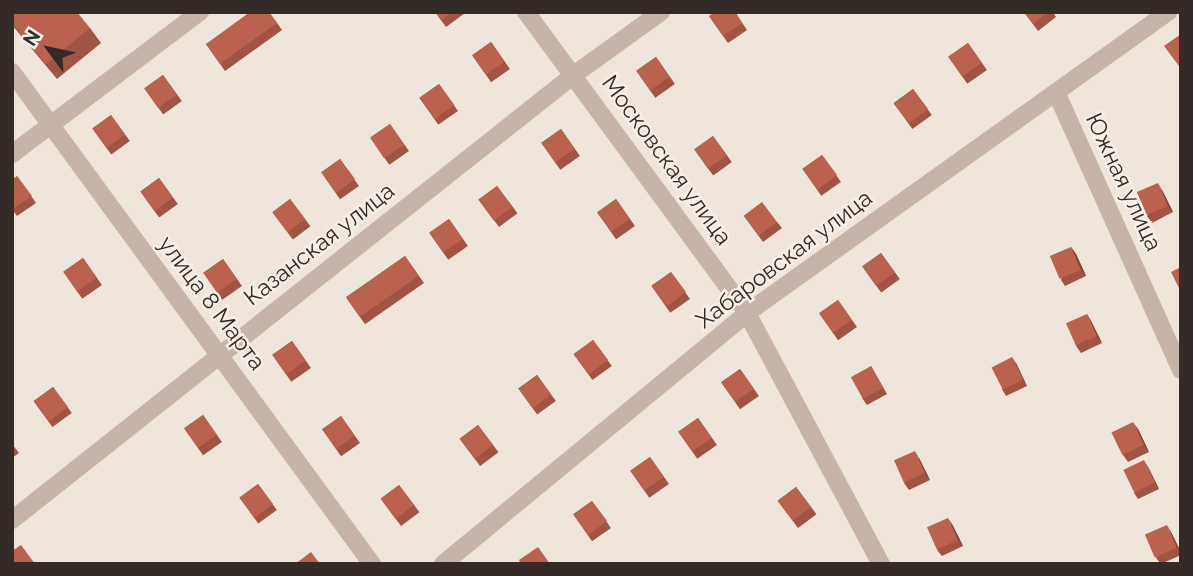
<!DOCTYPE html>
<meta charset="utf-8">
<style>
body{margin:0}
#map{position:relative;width:1193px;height:576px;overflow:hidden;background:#efe5db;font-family:Raleway,sans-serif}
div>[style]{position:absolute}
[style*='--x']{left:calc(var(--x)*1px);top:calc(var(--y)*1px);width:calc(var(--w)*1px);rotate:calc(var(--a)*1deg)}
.minor>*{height:18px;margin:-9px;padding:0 9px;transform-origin:9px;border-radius:9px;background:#c6b4a9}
.wall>*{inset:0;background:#a05443;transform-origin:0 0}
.shaded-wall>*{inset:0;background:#824537}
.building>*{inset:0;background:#ba624e;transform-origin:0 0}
span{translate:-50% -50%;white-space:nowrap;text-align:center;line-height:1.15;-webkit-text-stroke:5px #f7efe7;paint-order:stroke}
.street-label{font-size:23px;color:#342b28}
.frame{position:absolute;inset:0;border:14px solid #342b28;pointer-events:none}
.north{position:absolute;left:14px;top:14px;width:70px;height:70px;-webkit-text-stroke:5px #f7efe7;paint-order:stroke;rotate:303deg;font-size:19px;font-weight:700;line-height:28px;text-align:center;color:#342b28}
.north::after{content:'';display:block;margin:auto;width:24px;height:32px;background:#342b28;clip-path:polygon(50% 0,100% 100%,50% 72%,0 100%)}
</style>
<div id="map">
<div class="minor">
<div style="--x:526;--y:12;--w:373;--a:53.7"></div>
<div style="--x:747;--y:313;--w:285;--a:61.9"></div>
<div style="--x:12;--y:72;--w:610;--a:53.81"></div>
<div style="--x:1056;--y:92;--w:305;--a:65.8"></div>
<div style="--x:12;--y:154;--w:236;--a:-37.1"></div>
<div style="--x:12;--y:520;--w:718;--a:-38.39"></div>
<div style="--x:575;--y:74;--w:106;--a:-35.8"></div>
<div style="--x:443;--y:564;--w:394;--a:-39.5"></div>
<div style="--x:747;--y:313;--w:518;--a:-35.56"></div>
</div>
<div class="wall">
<div style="clip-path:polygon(12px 12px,90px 28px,101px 43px,57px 79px,12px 25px)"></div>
<div style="clip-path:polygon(269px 12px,282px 30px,225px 71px,206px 44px)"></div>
<div style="clip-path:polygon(435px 12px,464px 12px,465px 13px,446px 27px)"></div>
<div style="clip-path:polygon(735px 12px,747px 30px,728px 43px,709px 16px)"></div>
<div style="clip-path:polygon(1024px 12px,1053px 12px,1056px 17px,1038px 31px)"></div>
<div style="left:491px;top:42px;width:33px;height:23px;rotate:55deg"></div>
<div style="left:968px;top:43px;width:33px;height:24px;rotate:55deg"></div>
<div style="left:656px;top:57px;width:33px;height:24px;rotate:55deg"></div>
<div style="left:163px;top:75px;width:32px;height:23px;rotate:54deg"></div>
<div style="left:439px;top:84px;width:33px;height:24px;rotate:55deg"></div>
<div style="left:913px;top:89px;width:32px;height:24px;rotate:54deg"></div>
<div style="left:111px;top:115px;width:32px;height:23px;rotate:54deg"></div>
<div style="left:390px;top:124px;width:33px;height:24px;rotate:55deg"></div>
<div style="left:561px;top:129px;width:33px;height:24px;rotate:55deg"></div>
<div style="left:713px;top:136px;width:32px;height:23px;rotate:54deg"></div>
<div style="left:822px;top:155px;width:33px;height:24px;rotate:55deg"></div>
<div style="left:340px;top:159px;width:33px;height:23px;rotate:55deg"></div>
<div style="clip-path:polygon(17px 176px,36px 203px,17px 216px,12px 209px)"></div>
<div style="left:159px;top:178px;width:32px;height:23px;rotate:54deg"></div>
<div style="left:497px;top:186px;width:34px;height:23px;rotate:53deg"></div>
<div style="clip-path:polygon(1162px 190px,1173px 212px,1152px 223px,1147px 216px)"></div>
<div style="left:290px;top:199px;width:34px;height:22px;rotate:53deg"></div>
<div style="left:616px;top:199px;width:33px;height:23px;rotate:55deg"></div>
<div style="clip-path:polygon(744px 216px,777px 222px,782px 228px,763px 242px)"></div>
<div style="left:449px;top:219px;width:33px;height:24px;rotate:55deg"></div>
<div style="clip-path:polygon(1071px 247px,1076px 254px,1086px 276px,1065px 286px,1061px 280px)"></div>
<div style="left:881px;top:253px;width:32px;height:23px;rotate:54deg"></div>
<div style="left:405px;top:256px;width:33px;height:72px;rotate:55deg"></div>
<div style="left:83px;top:258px;width:33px;height:24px;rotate:55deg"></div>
<div style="left:223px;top:259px;width:33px;height:24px;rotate:55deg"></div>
<div style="left:671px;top:272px;width:33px;height:24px;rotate:55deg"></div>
<div style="left:838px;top:300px;width:33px;height:23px;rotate:55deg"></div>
<div style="clip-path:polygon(1087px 314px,1091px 321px,1102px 343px,1081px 353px,1076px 346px)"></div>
<div style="left:593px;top:340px;width:32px;height:24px;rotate:54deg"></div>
<div style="left:292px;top:341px;width:33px;height:24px;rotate:55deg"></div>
<div style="clip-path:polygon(1016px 363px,1027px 386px,1006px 396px,1002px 389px)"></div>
<div style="clip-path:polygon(871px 366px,887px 394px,867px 405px,862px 398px)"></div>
<div style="left:740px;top:369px;width:33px;height:23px;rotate:55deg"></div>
<div style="left:537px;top:375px;width:32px;height:23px;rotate:54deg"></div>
<div style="left:53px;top:387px;width:32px;height:24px;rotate:54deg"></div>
<div style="left:203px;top:415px;width:33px;height:23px;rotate:55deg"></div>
<div style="left:341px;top:416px;width:33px;height:23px;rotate:55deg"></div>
<div style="left:698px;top:418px;width:33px;height:24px;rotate:55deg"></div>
<div style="left:478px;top:425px;width:34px;height:23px;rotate:53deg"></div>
<div style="clip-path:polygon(1138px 429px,1149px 452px,1128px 462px,1123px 455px)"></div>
<div style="clip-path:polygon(12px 444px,19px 453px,12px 458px)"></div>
<div style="left:650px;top:457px;width:33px;height:24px;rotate:55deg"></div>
<div style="clip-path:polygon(919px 458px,930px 480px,909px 490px,904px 483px)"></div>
<div style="clip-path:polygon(1148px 467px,1159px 489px,1138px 499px,1134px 493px)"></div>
<div style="left:258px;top:484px;width:32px;height:23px;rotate:54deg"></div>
<div style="left:399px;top:485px;width:34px;height:23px;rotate:53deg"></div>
<div style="left:796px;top:487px;width:34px;height:23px;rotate:53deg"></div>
<div style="left:592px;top:501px;width:33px;height:23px;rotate:55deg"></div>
<div style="clip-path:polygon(952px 524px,963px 546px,942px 556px,937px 550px)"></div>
<div style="clip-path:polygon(1171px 532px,1181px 552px,1181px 555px,1161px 564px,1156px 558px)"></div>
</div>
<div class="shaded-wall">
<div style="clip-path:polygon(1158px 183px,1162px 190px,1173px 212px,1168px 206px)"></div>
<div style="clip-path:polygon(1071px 247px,1076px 254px,1086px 276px,1081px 270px)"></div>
<div style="clip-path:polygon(1087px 314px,1091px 321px,1102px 343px,1097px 336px)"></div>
<div style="clip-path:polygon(1012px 357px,1016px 363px,1027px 386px,1023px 379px)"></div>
<div style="clip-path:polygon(1133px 422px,1138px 429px,1149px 452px,1144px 445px)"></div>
<div style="clip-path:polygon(915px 451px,919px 458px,930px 480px,925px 473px)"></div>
<div style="clip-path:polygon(1144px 460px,1148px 467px,1159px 489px,1155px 483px)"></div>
<div style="clip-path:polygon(948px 518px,952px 524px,963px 546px,958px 540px)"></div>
<div style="clip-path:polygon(1167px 525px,1171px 532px,1181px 553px,1177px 548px)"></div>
</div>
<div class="building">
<div style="clip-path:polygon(12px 12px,77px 12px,90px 28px,46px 64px,12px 23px)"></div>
<div style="clip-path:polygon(250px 12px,269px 12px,277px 23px,220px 64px,206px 44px)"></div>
<div style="clip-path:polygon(436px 12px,453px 12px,441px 20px)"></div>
<div style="clip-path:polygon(715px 12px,735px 12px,742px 23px,723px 36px,709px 16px)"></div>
<div style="clip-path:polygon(1024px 12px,1049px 12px,1033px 24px)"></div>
<div style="clip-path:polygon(1181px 34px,1181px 65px,1179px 66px,1164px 46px)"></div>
<div style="left:491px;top:42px;width:24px;height:23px;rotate:55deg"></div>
<div style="left:968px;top:43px;width:24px;height:24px;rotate:55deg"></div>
<div style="left:656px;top:57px;width:24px;height:24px;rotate:55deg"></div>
<div style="left:163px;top:75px;width:24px;height:23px;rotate:55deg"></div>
<div style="left:439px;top:84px;width:26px;height:24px;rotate:54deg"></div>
<div style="left:913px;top:89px;width:25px;height:24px;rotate:53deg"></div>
<div style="left:111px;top:115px;width:24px;height:23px;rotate:54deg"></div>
<div style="left:390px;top:124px;width:25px;height:24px;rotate:56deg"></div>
<div style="left:561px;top:129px;width:24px;height:24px;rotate:55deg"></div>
<div style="left:713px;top:136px;width:24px;height:23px;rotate:55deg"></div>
<div style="left:822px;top:155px;width:25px;height:24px;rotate:53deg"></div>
<div style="left:340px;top:159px;width:25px;height:23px;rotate:53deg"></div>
<div style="clip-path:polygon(17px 176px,32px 196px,12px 209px,12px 179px)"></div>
<div style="left:159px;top:178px;width:24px;height:23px;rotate:54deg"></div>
<div style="left:1158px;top:183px;width:25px;height:23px;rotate:67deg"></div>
<div style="left:497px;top:186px;width:26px;height:23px;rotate:54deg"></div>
<div style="left:290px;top:199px;width:25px;height:22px;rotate:53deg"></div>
<div style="left:616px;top:199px;width:24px;height:23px;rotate:55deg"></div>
<div style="left:762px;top:202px;width:25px;height:23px;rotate:53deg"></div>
<div style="left:449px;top:219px;width:24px;height:24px;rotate:55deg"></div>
<div style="left:1071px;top:247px;width:25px;height:23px;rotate:67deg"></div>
<div style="left:881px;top:253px;width:24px;height:23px;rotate:55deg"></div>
<div style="left:405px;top:256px;width:24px;height:72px;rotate:55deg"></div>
<div style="left:83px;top:258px;width:24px;height:24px;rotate:55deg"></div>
<div style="left:223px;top:259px;width:24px;height:24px;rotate:55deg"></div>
<div style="clip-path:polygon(1181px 267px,1181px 292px,1171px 272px)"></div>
<div style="left:671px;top:272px;width:25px;height:24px;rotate:53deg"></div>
<div style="left:838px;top:300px;width:24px;height:23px;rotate:55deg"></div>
<div style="left:1087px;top:314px;width:24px;height:23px;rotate:66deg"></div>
<div style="left:593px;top:340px;width:25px;height:24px;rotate:53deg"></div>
<div style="left:292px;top:341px;width:24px;height:24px;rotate:55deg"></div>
<div style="left:1012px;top:357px;width:25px;height:23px;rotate:63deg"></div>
<div style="left:871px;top:366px;width:25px;height:23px;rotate:61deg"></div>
<div style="left:740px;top:369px;width:24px;height:23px;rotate:55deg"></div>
<div style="left:537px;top:375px;width:24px;height:23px;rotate:54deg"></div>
<div style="left:53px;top:387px;width:25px;height:24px;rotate:53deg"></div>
<div style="left:203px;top:415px;width:24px;height:23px;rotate:55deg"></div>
<div style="left:341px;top:416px;width:24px;height:23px;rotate:55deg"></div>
<div style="left:698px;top:418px;width:24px;height:24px;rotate:55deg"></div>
<div style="left:1133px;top:422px;width:25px;height:24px;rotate:64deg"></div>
<div style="left:478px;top:425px;width:25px;height:23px;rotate:53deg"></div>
<div style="left:915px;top:451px;width:24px;height:23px;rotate:66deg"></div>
<div style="left:650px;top:457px;width:24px;height:24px;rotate:55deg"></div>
<div style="left:1144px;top:460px;width:25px;height:23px;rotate:64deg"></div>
<div style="left:258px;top:484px;width:25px;height:23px;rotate:53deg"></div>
<div style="left:399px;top:485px;width:25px;height:23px;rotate:53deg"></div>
<div style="left:796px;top:487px;width:25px;height:23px;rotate:53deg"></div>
<div style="left:592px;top:501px;width:25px;height:23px;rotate:53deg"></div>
<div style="left:948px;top:518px;width:24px;height:23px;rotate:66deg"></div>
<div style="left:1167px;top:525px;width:25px;height:24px;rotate:67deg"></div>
<div style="clip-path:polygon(21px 545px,35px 564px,12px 564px,12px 551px)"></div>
<div style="clip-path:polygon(538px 547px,550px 564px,521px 564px,519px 560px)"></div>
<div style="clip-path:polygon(311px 552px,320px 564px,295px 564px)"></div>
</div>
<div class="street-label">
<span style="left:667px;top:160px;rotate:54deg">Московская улица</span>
<span style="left:1124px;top:182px;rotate:65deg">Южная улица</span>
<span style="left:319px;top:244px;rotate:-38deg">Казанская улица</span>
<span style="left:784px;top:259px;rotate:-37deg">Хабаровская улица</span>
<span style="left:212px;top:303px;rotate:53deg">улица 8 Марта</span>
</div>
<div class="frame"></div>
<div class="north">N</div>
</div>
